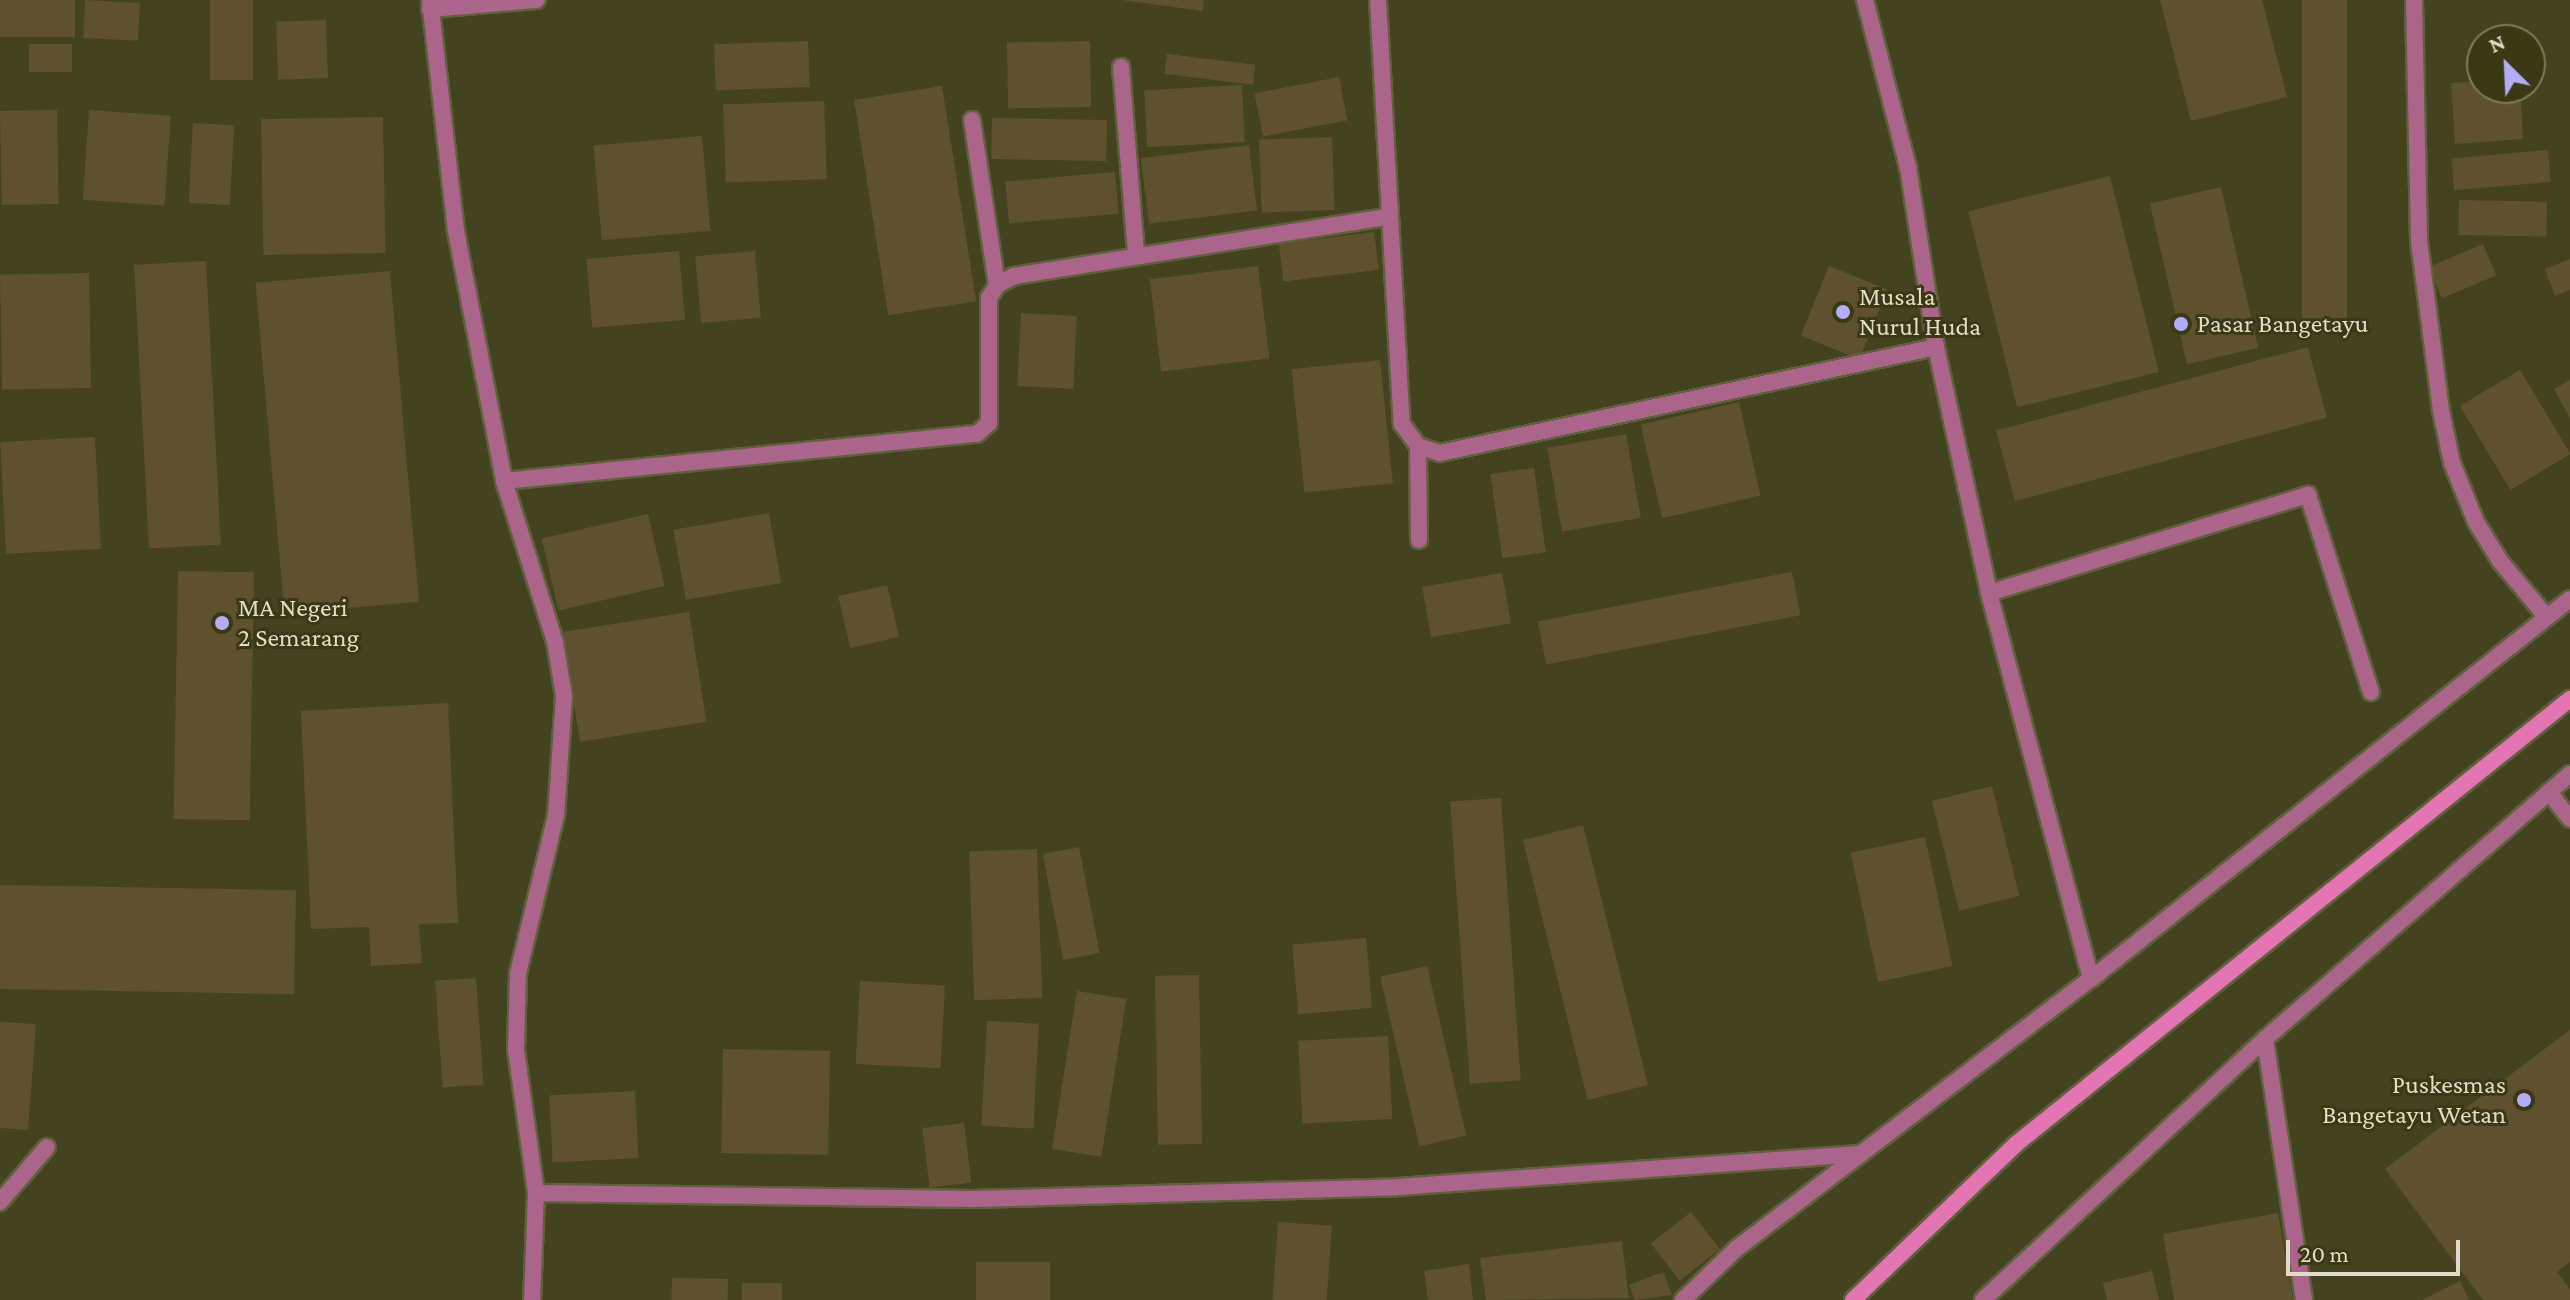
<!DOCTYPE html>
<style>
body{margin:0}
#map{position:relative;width:2570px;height:1300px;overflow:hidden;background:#44431f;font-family:"Crimson Pro",serif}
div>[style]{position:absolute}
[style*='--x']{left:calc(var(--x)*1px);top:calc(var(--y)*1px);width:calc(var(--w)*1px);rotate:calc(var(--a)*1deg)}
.building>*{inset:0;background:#5f512e;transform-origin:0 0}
.roads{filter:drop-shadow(2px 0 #605f3e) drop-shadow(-2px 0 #605f3e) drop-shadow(0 2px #605f3e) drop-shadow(0 -2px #605f3e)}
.service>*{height:16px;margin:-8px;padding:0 8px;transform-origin:8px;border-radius:8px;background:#ab648a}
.minor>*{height:16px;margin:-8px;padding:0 8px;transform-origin:8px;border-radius:8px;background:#ab648a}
.tertiary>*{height:16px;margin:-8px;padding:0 8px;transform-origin:8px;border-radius:8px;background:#ab648a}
.secondary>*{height:16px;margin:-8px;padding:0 8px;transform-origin:8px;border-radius:8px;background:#e475b3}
.dots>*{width:22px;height:22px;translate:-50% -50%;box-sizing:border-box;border:4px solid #3a3914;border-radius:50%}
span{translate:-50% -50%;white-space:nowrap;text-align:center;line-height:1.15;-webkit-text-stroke:6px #3a3914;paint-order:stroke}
.poi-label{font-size:26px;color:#ddddc9}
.left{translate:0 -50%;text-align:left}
.right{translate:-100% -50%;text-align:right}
.north{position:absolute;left:2466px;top:24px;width:80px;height:80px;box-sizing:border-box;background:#3a3914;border:2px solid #7b7b5c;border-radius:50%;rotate:336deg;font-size:22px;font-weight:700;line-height:32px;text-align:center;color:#ddddc9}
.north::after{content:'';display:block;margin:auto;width:28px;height:36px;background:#b3adf9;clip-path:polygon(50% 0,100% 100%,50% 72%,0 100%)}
.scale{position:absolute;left:2286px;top:1240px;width:174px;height:36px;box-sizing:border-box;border:4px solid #ddddc9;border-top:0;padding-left:10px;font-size:24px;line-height:28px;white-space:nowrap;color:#ddddc9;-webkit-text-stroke:6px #3a3914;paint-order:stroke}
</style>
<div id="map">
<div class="building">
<div style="left:0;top:0;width:75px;height:37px"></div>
<div style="left:85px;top:0;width:55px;height:38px;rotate:3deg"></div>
<div style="left:210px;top:0;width:43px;height:80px"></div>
<div style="clip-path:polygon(1122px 0,1204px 0,1203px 11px)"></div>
<div style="clip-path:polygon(2160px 0,2262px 0,2287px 97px,2191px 121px)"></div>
<div style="left:2302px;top:0;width:45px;height:334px"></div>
<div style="left:326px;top:20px;width:58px;height:50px;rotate:88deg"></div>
<div style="left:808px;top:41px;width:46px;height:94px;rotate:88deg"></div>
<div style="left:1090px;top:41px;width:66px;height:83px;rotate:89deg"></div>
<div style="left:29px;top:44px;width:43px;height:28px"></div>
<div style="left:1167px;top:54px;width:89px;height:20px;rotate:7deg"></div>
<div style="left:1339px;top:77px;width:44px;height:86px;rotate:79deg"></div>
<div style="clip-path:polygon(2482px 81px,2482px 88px,2520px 88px,2523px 139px,2455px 144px,2451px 83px)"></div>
<div style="left:1242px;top:85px;width:57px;height:98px;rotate:87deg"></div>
<div style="left:942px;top:86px;width:218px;height:89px;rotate:81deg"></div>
<div style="left:824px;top:101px;width:78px;height:101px;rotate:88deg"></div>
<div style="left:57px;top:110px;width:94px;height:57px;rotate:89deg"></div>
<div style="left:89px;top:110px;width:82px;height:90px;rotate:4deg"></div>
<div style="left:383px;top:117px;width:136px;height:122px;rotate:89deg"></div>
<div style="left:992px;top:118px;width:115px;height:41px;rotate:1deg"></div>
<div style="left:193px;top:123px;width:41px;height:80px;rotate:3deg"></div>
<div style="left:702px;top:136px;width:95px;height:109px;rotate:85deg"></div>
<div style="left:1332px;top:137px;width:73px;height:73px;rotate:88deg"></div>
<div style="left:1249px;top:145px;width:66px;height:109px;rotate:83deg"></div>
<div style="left:2548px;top:150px;width:32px;height:97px;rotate:85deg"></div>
<div style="left:1115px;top:172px;width:42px;height:110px;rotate:85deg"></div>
<div style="left:2110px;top:176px;width:202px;height:146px;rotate:76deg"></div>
<div style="left:2221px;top:187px;width:165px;height:73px;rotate:77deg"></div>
<div style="left:2459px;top:200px;width:88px;height:35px;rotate:1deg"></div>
<div style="left:1374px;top:232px;width:38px;height:96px;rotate:83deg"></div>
<div style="left:2483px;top:244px;width:34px;height:59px;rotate:67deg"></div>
<div style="left:679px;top:251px;width:69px;height:93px;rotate:85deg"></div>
<div style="left:755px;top:251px;width:67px;height:60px;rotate:85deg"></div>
<div style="clip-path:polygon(2570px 259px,2570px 290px,2555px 296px,2545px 269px)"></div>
<div style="left:206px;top:261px;width:284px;height:72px;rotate:87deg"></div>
<div style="left:1258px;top:266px;width:93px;height:109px;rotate:83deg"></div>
<div style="left:1829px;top:266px;width:63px;height:75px;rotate:22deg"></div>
<div style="left:390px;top:271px;width:332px;height:135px;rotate:85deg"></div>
<div style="left:89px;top:273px;width:115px;height:89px;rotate:89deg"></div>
<div style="left:1021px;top:313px;width:56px;height:73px;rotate:3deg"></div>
<div style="left:2308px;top:347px;width:73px;height:323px;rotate:75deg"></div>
<div style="left:1380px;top:360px;width:124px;height:89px;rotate:84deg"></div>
<div style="left:2520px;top:370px;width:98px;height:70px;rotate:59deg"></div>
<div style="clip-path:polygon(2570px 380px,2570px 418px,2554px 389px)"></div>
<div style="left:1739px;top:402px;width:96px;height:101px;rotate:77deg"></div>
<div style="left:1626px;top:434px;width:85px;height:80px;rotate:80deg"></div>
<div style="left:95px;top:437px;width:112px;height:95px;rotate:87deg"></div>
<div style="left:1534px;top:468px;width:85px;height:44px;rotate:82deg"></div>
<div style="left:769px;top:513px;width:71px;height:97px;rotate:80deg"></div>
<div style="left:648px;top:514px;width:74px;height:109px;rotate:77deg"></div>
<div style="left:178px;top:571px;width:76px;height:248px;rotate:1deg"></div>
<div style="left:1792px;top:572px;width:44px;height:259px;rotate:79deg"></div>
<div style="left:1502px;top:573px;width:51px;height:81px;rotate:80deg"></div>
<div style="left:887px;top:585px;width:53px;height:50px;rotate:77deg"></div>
<div style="left:689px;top:612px;width:111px;height:128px;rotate:81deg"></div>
<div style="clip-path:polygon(448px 703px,458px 923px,419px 924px,422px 963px,371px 966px,369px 927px,311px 929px,301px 711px)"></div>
<div style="left:1992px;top:786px;width:113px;height:62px;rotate:76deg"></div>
<div style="left:1501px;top:798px;width:283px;height:51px;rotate:86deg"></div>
<div style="left:1583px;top:825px;width:268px;height:62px;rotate:76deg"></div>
<div style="left:1925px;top:837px;width:132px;height:76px;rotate:78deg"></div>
<div style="left:1079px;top:847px;width:108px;height:37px;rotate:79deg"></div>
<div style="left:1037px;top:849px;width:149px;height:68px;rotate:88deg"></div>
<div style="left:0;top:885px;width:296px;height:104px;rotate:1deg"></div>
<div style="left:1366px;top:938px;width:70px;height:74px;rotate:85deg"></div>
<div style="left:1427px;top:966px;width:174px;height:48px;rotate:77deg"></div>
<div style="left:1199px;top:975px;width:169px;height:44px;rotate:89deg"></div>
<div style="left:476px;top:978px;width:107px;height:41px;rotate:86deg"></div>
<div style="left:860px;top:981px;width:85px;height:83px;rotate:3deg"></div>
<div style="left:1077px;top:991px;width:50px;height:160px;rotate:9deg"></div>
<div style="left:987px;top:1021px;width:52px;height:105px;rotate:3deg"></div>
<div style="clip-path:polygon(0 1022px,36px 1024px,28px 1130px,0 1128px)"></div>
<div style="clip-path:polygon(2570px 1030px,2570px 1262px,2557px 1272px,2570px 1289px,2570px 1300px,2483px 1300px,2385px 1169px)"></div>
<div style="left:1388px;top:1036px;width:83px;height:90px;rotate:87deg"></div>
<div style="left:723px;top:1049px;width:107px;height:104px;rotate:1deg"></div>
<div style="left:635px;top:1091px;width:67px;height:86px;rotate:87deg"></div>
<div style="left:964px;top:1123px;width:60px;height:42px;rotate:83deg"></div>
<div style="left:1691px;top:1212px;width:47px;height:51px;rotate:52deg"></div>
<div style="clip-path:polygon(2278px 1213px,2293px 1300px,2174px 1300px,2163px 1234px)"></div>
<div style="left:1278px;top:1222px;width:54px;height:78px;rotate:4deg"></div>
<div style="clip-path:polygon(1622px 1241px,1629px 1298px,1486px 1300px,1480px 1258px)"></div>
<div style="left:976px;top:1262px;width:74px;height:38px"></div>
<div style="clip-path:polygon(1469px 1264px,1473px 1300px,1428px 1300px,1424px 1271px)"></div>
<div style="clip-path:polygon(2152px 1271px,2159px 1300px,2107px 1300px,2103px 1283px)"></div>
<div style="clip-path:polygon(1663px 1272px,1672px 1295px,1635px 1300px,1629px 1285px)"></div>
<div style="left:672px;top:1278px;width:56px;height:22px;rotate:1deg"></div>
<div style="clip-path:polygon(2460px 1281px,2469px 1300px,2422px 1300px)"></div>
<div style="left:742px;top:1283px;width:40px;height:17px"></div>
</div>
<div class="roads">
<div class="service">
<div style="--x:1865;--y:0;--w:172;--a:75.6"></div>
<div style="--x:1908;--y:167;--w:182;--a:81.2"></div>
<div style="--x:1936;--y:347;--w:252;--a:77.8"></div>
<div style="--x:1989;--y:593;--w:399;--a:75.2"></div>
<div style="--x:1989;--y:593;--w:334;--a:-17.1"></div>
<div style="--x:2308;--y:495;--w:207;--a:72.3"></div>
</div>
<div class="minor">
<div style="--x:430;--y:0;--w:232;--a:83.6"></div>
<div style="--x:456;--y:231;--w:255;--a:79.1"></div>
<div style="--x:504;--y:481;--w:169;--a:72.4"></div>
<div style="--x:555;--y:642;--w:55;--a:80.5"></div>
<div style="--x:564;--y:696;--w:119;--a:93.8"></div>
<div style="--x:556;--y:815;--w:163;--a:103.5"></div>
<div style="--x:518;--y:973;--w:77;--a:91.5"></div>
<div style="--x:516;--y:1050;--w:144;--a:82"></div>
<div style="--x:536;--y:1193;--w:107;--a:92.1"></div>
<div style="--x:1378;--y:0;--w:425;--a:86.8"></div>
<div style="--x:1402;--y:424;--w:27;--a:54"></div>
<div style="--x:1418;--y:446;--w:23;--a:18"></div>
<div style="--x:1440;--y:453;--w:507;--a:-12.06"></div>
<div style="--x:2414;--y:0;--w:241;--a:88.8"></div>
<div style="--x:2419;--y:241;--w:171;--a:82.6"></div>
<div style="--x:2441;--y:411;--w:53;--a:78.1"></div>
<div style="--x:2452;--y:463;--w:64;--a:67.9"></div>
<div style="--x:2476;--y:522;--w:46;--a:58.4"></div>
<div style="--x:2500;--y:561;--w:70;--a:50.2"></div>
<div style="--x:430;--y:9;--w:107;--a:-4.8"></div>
<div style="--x:1121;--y:67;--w:189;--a:85.4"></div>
<div style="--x:972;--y:120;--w:167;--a:81.4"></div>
<div style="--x:1418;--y:446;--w:94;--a:89.4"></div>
<div style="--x:504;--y:481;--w:475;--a:-5.7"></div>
<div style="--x:977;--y:434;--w:16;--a:-43"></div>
<div style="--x:989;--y:423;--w:125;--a:-90"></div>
<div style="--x:989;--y:298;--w:15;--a:-58"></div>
<div style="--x:997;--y:285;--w:19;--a:-28"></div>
<div style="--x:1014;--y:276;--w:379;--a:-9"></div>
<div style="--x:2549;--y:792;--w:34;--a:52"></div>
<div style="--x:2265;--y:1039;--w:264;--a:81.5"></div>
<div style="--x:536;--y:1193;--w:438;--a:0.8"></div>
<div style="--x:974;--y:1199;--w:424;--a:-1.6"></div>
<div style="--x:1398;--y:1187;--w:461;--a:-4.1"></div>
<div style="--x:0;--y:1202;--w:72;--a:-49.5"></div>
</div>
<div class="tertiary">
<div style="--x:1683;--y:1300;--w:74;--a:-43.9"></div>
<div style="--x:1736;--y:1249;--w:446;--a:-37.3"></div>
<div style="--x:2091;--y:979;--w:611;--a:-38.43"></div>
<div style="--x:1983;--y:1300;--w:384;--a:-42.8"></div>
<div style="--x:2265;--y:1039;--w:404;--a:-41"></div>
</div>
<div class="secondary">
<div style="--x:1853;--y:1300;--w:226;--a:-43.7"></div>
<div style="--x:2016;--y:1144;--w:711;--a:-38.77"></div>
</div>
</div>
<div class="dots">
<div style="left:1843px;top:312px;background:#b3adf9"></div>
<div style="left:2181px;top:324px;background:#b3adf9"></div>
<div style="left:222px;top:623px;background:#b3adf9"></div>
<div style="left:2524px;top:1100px;background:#b3adf9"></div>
</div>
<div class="poi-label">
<span class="left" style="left:1859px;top:312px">Musala<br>Nurul Huda</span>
<span class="left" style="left:2197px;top:324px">Pasar Bangetayu</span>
<span class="left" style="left:238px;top:623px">MA Negeri<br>2 Semarang</span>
<span class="right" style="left:2506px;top:1100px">Puskesmas<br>Bangetayu Wetan</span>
</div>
<div class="north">N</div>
<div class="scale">20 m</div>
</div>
